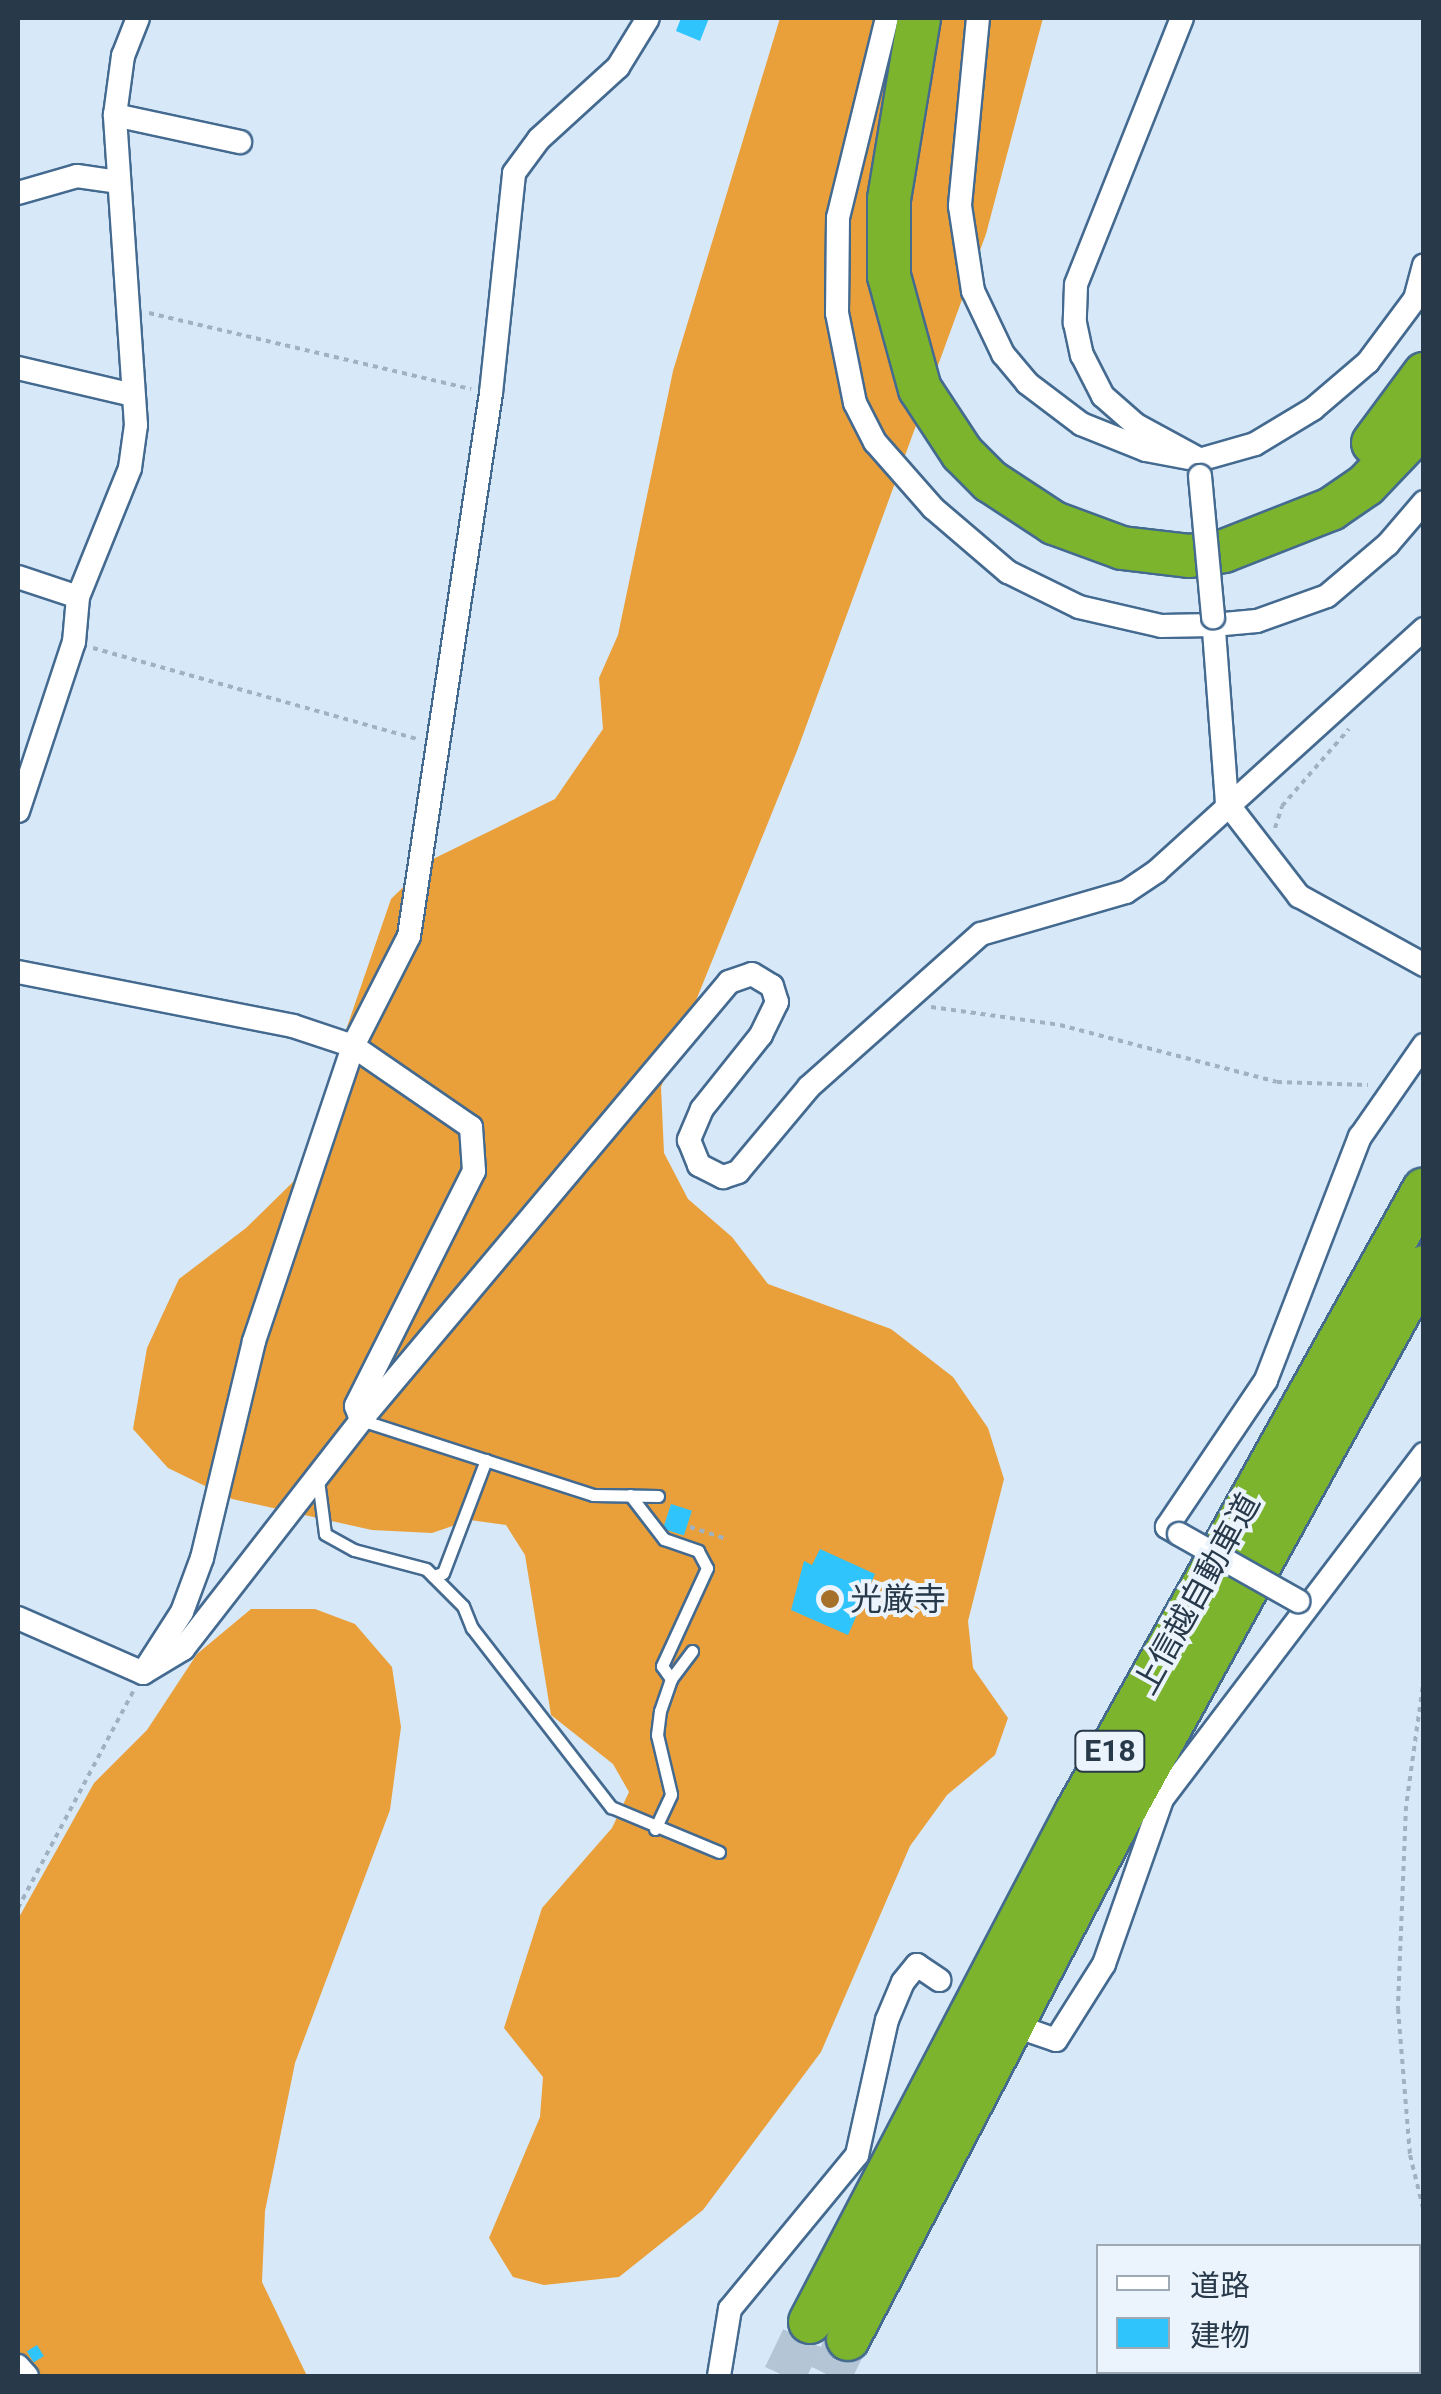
<!DOCTYPE html>
<meta charset="utf-8">
<style>
body{margin:0}
#map{position:relative;width:1441px;height:2394px;overflow:hidden;background:#d7e8f9;font-family:Roboto,"Noto Sans JP",sans-serif}
div>[style]{position:absolute}
[style*='--x']{left:calc(var(--x)*1px);top:calc(var(--y)*1px);width:calc(var(--w)*1px);rotate:calc(var(--a)*1deg)}
.forest>*{inset:0;background:#e99f3a}
.building>*{inset:0;background:#30c4fd;transform-origin:0 0}
.highway-tunnel>*{height:42px;margin-top:-21px;transform-origin:0;background:repeating-linear-gradient(90deg,#b4c5d6 0 42px,transparent 0 63px)}
.path>*{height:4px;margin-top:-2px;transform-origin:0;background:repeating-linear-gradient(90deg,#a0b1c2 0 5px,transparent 0 10px)}
.roads{filter:drop-shadow(2px 0 #446a90) drop-shadow(-2px 0 #446a90) drop-shadow(0 2px #446a90) drop-shadow(0 -2px #446a90)}
.lane>*{height:11px;margin:-5.5px;padding:0 5.5px;transform-origin:5.5px;border-radius:5.5px;background:#fff}
.street>*{height:22px;margin:-11px;padding:0 11px;transform-origin:11px;border-radius:11px;background:#fff}
.highway>*{height:42px;margin:-21px;padding:0 21px;transform-origin:21px;border-radius:21px;background:#7cb42d}
.bridges{filter:drop-shadow(2px 0 #446a90) drop-shadow(-2px 0 #446a90) drop-shadow(0 2px #446a90) drop-shadow(0 -2px #446a90)}
.street-bridge>*{height:22px;margin:-11px;padding:0 11px;transform-origin:11px;border-radius:11px;background:#fff}
.dots>*{width:28px;height:28px;translate:-50% -50%;box-sizing:border-box;border:5px solid #ebf4fd;border-radius:50%}
span{translate:-50% -50%;white-space:nowrap;text-align:center;line-height:1.15;-webkit-text-stroke:8px #ebf4fd;paint-order:stroke}
.shield-label span{padding:2px 8px;background:#ebf4fd;border:2px solid;border-radius:8px;-webkit-text-stroke-width:0}
.shield-label{font-size:30px;color:#28394a;font-weight:700}
.street-label{font-size:32px;color:#28394a}
.poi-label{font-size:32px;color:#28394a}
.left{translate:0 -50%;text-align:left}
.frame{position:absolute;inset:0;border:20px solid #28394a;pointer-events:none}
.legend{position:absolute;left:1096px;top:2244px;width:325px;height:130px;box-sizing:border-box;background:#ebf4fd;border:2px solid #9da9b5;margin:0;padding:12px 18px;list-style:none;font-size:30px;color:#28394a}
.legend li{display:flex;align-items:center;gap:20px;height:50px}
.legend b{width:50px;border:2px solid #9da9b5}
</style>
<div id="map">
<div class="forest">
<div style="clip-path:polygon(780px 18px,1043px 18px,986px 234px,797px 751px,661px 1087px,664px 1153px,688px 1199px,732px 1237px,768px 1284px,891px 1329px,953px 1377px,988px 1428px,1004px 1479px,968px 1621px,973px 1668px,1008px 1718px,995px 1755px,947px 1795px,910px 1846px,821px 2052px,703px 2210px,619px 2277px,544px 2285px,513px 2277px,489px 2238px,540px 2117px,543px 2077px,504px 2028px,542px 1908px,612px 1828px,629px 1792px,613px 1764px,551px 1715px,525px 1555px,506px 1525px,470px 1520px,432px 1533px,372px 1530px,232px 1499px,168px 1468px,133px 1429px,147px 1348px,179px 1279px,246px 1228px,294px 1181px,391px 899px,431px 860px,555px 799px,603px 729px,599px 678px,618px 635px,673px 371px)"></div>
<div style="clip-path:polygon(251px 1609px,315px 1609px,355px 1624px,392px 1667px,401px 1727px,390px 1810px,295px 2063px,265px 2211px,262px 2282px,307px 2376px,18px 2376px,18px 1919px,94px 1783px,147px 1730px,197px 1654px)"></div>
</div>
<div class="building">
<div style="clip-path:polygon(681px 18px,709px 18px,700px 41px,676px 31px)"></div>
<div style="left:671px;top:1504px;width:22px;height:26px;rotate:18deg"></div>
<div style="clip-path:polygon(820px 1549px,875px 1574px,848px 1635px,791px 1610px,804px 1561px,812px 1565px)"></div>
<div style="left:37px;top:2345px;width:13px;height:12px;rotate:58deg"></div>
</div>
<div class="highway-tunnel">
<div style="--x:784;--y:2376;--w:60;--a:-64.3"></div>
<div style="--x:830;--y:2376;--w:41;--a:-64.1"></div>
</div>
<div class="path">
<div style="--x:149;--y:313;--w:331;--a:13.3"></div>
<div style="--x:93;--y:648;--w:336;--a:15.7"></div>
<div style="--x:1275;--y:828;--w:23;--a:-72"></div>
<div style="--x:1282;--y:806;--w:102;--a:-49"></div>
<div style="--x:931;--y:1007;--w:130;--a:7.9"></div>
<div style="--x:1060;--y:1025;--w:224;--a:14.7"></div>
<div style="--x:1277;--y:1082;--w:91;--a:1.9"></div>
<div style="--x:690;--y:1527;--w:39;--a:18"></div>
<div style="--x:1424;--y:1677;--w:130;--a:97.9"></div>
<div style="--x:1406;--y:1806;--w:203;--a:92.3"></div>
<div style="--x:1398;--y:2009;--w:146;--a:85.3"></div>
<div style="--x:1410;--y:2155;--w:59;--a:76.2"></div>
<div style="--x:18;--y:1908;--w:247;--a:-62"></div>
<div style="--x:1418;--y:2308;--w:10;--a:-53"></div>
<div style="--x:1307;--y:2376;--w:9;--a:-27"></div>
<div style="--x:1384;--y:2376;--w:4;--a:-63"></div>
</div>
<div class="roads">
<div class="lane">
<div style="--x:361;--y:1420;--w:244;--a:17.9"></div>
<div style="--x:593;--y:1495;--w:65;--a:0.9"></div>
<div style="--x:318;--y:1480;--w:54;--a:82.6"></div>
<div style="--x:325;--y:1534;--w:33;--a:29"></div>
<div style="--x:354;--y:1550;--w:74;--a:14.8"></div>
<div style="--x:426;--y:1569;--w:52;--a:45"></div>
<div style="--x:463;--y:1606;--w:24;--a:68"></div>
<div style="--x:472;--y:1628;--w:227;--a:52.2"></div>
<div style="--x:611;--y:1807;--w:117;--a:22.6"></div>
<div style="--x:630;--y:1495;--w:56;--a:52.3"></div>
<div style="--x:664;--y:1539;--w:36;--a:19"></div>
<div style="--x:698;--y:1551;--w:19;--a:62"></div>
<div style="--x:707;--y:1568;--w:108;--a:114.7"></div>
<div style="--x:662;--y:1666;--w:16;--a:55"></div>
<div style="--x:433;--y:1576;--w:10;--a:-17"></div>
<div style="--x:443;--y:1573;--w:121;--a:-69.2"></div>
<div style="--x:655;--y:1829;--w:38;--a:-65"></div>
<div style="--x:671;--y:1794;--w:61;--a:-103.3"></div>
<div style="--x:657;--y:1735;--w:24;--a:-83"></div>
<div style="--x:660;--y:1711;--w:34;--a:-71"></div>
<div style="--x:671;--y:1679;--w:35;--a:-53"></div>
</div>
<div class="street">
<div style="--x:887;--y:18;--w:206;--a:103.8"></div>
<div style="--x:838;--y:218;--w:95;--a:90.6"></div>
<div style="--x:837;--y:313;--w:92;--a:78.7"></div>
<div style="--x:855;--y:403;--w:44;--a:62.9"></div>
<div style="--x:875;--y:442;--w:88;--a:48.7"></div>
<div style="--x:933;--y:508;--w:99;--a:40.5"></div>
<div style="--x:1008;--y:572;--w:79;--a:26.2"></div>
<div style="--x:1079;--y:607;--w:84;--a:13"></div>
<div style="--x:1161;--y:626;--w:52;--a:-1.1"></div>
<div style="--x:1213;--y:625;--w:44;--a:-5.2"></div>
<div style="--x:1257;--y:621;--w:74;--a:-19.7"></div>
<div style="--x:1327;--y:596;--w:80;--a:-40.4"></div>
<div style="--x:1388;--y:544;--w:55;--a:-49.4"></div>
<div style="--x:978;--y:18;--w:189;--a:95.5"></div>
<div style="--x:960;--y:206;--w:86;--a:81.3"></div>
<div style="--x:973;--y:291;--w:70;--a:64.5"></div>
<div style="--x:1003;--y:354;--w:38;--a:50"></div>
<div style="--x:1027;--y:383;--w:68;--a:37.2"></div>
<div style="--x:1081;--y:424;--w:70;--a:21.8"></div>
<div style="--x:1146;--y:450;--w:54;--a:10.7"></div>
<div style="--x:1199;--y:460;--w:58;--a:-15.9"></div>
<div style="--x:1255;--y:444;--w:68;--a:-31.1"></div>
<div style="--x:1313;--y:409;--w:72;--a:-40.5"></div>
<div style="--x:1368;--y:362;--w:79;--a:-53.3"></div>
<div style="--x:1415;--y:299;--w:35;--a:-75"></div>
<div style="--x:1182;--y:18;--w:287;--a:111.7"></div>
<div style="--x:1076;--y:285;--w:38;--a:92"></div>
<div style="--x:1075;--y:323;--w:33;--a:78"></div>
<div style="--x:1082;--y:355;--w:46;--a:62.9"></div>
<div style="--x:1103;--y:396;--w:44;--a:41.3"></div>
<div style="--x:1136;--y:425;--w:69;--a:28.4"></div>
<div style="--x:115;--y:115;--w:128;--a:12.2"></div>
<div style="--x:18;--y:193;--w:61;--a:-16.1"></div>
<div style="--x:77;--y:176;--w:41;--a:8.3"></div>
<div style="--x:18;--y:368;--w:118;--a:13.2"></div>
<div style="--x:18;--y:577;--w:63;--a:18.4"></div>
<div style="--x:1213;--y:617;--w:187;--a:85.7"></div>
<div style="--x:1227;--y:803;--w:118;--a:52.3"></div>
<div style="--x:1299;--y:896;--w:143;--a:28.9"></div>
<div style="--x:18;--y:811;--w:178;--a:-71.7"></div>
<div style="--x:74;--y:642;--w:45;--a:-84.9"></div>
<div style="--x:78;--y:597;--w:139;--a:-68"></div>
<div style="--x:130;--y:468;--w:43;--a:-82.1"></div>
<div style="--x:136;--y:425;--w:311;--a:-93.9"></div>
<div style="--x:115;--y:115;--w:60;--a:-82.3"></div>
<div style="--x:123;--y:56;--w:41;--a:-68.5"></div>
<div style="--x:18;--y:972;--w:280;--a:11.1"></div>
<div style="--x:293;--y:1026;--w:63;--a:18.4"></div>
<div style="--x:353;--y:1046;--w:143;--a:34.5"></div>
<div style="--x:471;--y:1127;--w:44;--a:86.1"></div>
<div style="--x:474;--y:1171;--w:263;--a:116.7"></div>
<div style="--x:356;--y:1406;--w:15;--a:70"></div>
<div style="--x:1179;--y:1534;--w:14;--a:-150"></div>
<div style="--x:1167;--y:1527;--w:177;--a:-56"></div>
<div style="--x:1266;--y:1380;--w:261;--a:-68.9"></div>
<div style="--x:1360;--y:1137;--w:112;--a:-55.2"></div>
<div style="--x:18;--y:1618;--w:137;--a:23.7"></div>
<div style="--x:148;--y:1665;--w:63;--a:-57.3"></div>
<div style="--x:182;--y:1612;--w:58;--a:-69.7"></div>
<div style="--x:202;--y:1558;--w:223;--a:-76.5"></div>
<div style="--x:254;--y:1341;--w:311;--a:-71.4"></div>
<div style="--x:353;--y:1046;--w:123;--a:-63"></div>
<div style="--x:409;--y:936;--w:549;--a:-81.41"></div>
<div style="--x:491;--y:393;--w:221;--a:-84"></div>
<div style="--x:514;--y:173;--w:42;--a:-53.7"></div>
<div style="--x:539;--y:139;--w:107;--a:-42.3"></div>
<div style="--x:618;--y:67;--w:57;--a:-58.5"></div>
<div style="--x:143;--y:1673;--w:47;--a:-31"></div>
<div style="--x:183;--y:1649;--w:290;--a:-52.1"></div>
<div style="--x:361;--y:1420;--w:572;--a:-49.96"></div>
<div style="--x:729;--y:982;--w:24;--a:-19"></div>
<div style="--x:752;--y:974;--w:23;--a:31"></div>
<div style="--x:772;--y:986;--w:17;--a:73"></div>
<div style="--x:777;--y:1002;--w:37;--a:116"></div>
<div style="--x:761;--y:1035;--w:95;--a:128.6"></div>
<div style="--x:702;--y:1109;--w:34;--a:113"></div>
<div style="--x:689;--y:1140;--w:27;--a:68"></div>
<div style="--x:699;--y:1165;--w:27;--a:27"></div>
<div style="--x:723;--y:1177;--w:16;--a:-18"></div>
<div style="--x:738;--y:1172;--w:111;--a:-50.1"></div>
<div style="--x:809;--y:1087;--w:230;--a:-41.7"></div>
<div style="--x:981;--y:934;--w:151;--a:-16.2"></div>
<div style="--x:1126;--y:892;--w:37;--a:-34"></div>
<div style="--x:1157;--y:871;--w:360;--a:-42.2"></div>
<div style="--x:1033;--y:2032;--w:24;--a:19"></div>
<div style="--x:1056;--y:2040;--w:90;--a:-57.7"></div>
<div style="--x:1104;--y:1964;--w:175;--a:-70.6"></div>
<div style="--x:1162;--y:1799;--w:433;--a:-52.8"></div>
<div style="--x:18;--y:2366;--w:13;--a:48"></div>
<div style="--x:719;--y:2376;--w:68;--a:-80.7"></div>
<div style="--x:730;--y:2309;--w:200;--a:-50.5"></div>
<div style="--x:857;--y:2155;--w:138;--a:-77.5"></div>
<div style="--x:887;--y:2020;--w:41;--a:-67.2"></div>
<div style="--x:903;--y:1982;--w:22;--a:-51"></div>
<div style="--x:917;--y:1965;--w:27;--a:34"></div>
</div>
<div class="highway">
<div style="--x:919;--y:18;--w:183;--a:99.4"></div>
<div style="--x:889;--y:199;--w:77;--a:90"></div>
<div style="--x:889;--y:276;--w:117;--a:74.7"></div>
<div style="--x:920;--y:389;--w:77;--a:56.7"></div>
<div style="--x:962;--y:453;--w:40;--a:45"></div>
<div style="--x:990;--y:481;--w:77;--a:33.3"></div>
<div style="--x:1054;--y:523;--w:72;--a:20.2"></div>
<div style="--x:1122;--y:548;--w:67;--a:6.8"></div>
<div style="--x:1189;--y:556;--w:35;--a:-8"></div>
<div style="--x:1224;--y:551;--w:115;--a:-21.4"></div>
<div style="--x:1331;--y:509;--w:42;--a:-34.4"></div>
<div style="--x:1366;--y:485;--w:84;--a:-46.4"></div>
<div style="--x:1373;--y:443;--w:86;--a:-53.5"></div>
<div style="--x:810;--y:2322;--w:574;--a:-62.41"></div>
<div style="--x:1076;--y:1813;--w:714;--a:-60.85"></div>
<div style="--x:848;--y:2339;--w:581;--a:-62.42"></div>
<div style="--x:1117;--y:1824;--w:636;--a:-61.14"></div>
</div>
</div>
<div class="bridges">
<div class="street-bridge">
<div style="--x:1200;--y:476;--w:142;--a:84.7"></div>
<div style="--x:1179;--y:1534;--w:137;--a:29.4"></div>
</div>
</div>
<div class="dots">
<div style="left:830px;top:1599px;background:#a5702a"></div>
</div>
<div class="shield-label">
<span style="left:1110px;top:1751px">E18</span>
</div>
<div class="street-label">
<span style="left:1197px;top:1594px;rotate:-61deg">上信越自動車道</span>
</div>
<div class="poi-label">
<span class="left" style="left:850px;top:1599px">光厳寺</span>
</div>
<div class="frame"></div>
<ul class="legend">
<li><b style="height:12px;background:#fff"></b>道路</li>
<li><b style="height:28px;background:#30c4fd"></b>建物</li>
</ul>
</div>
